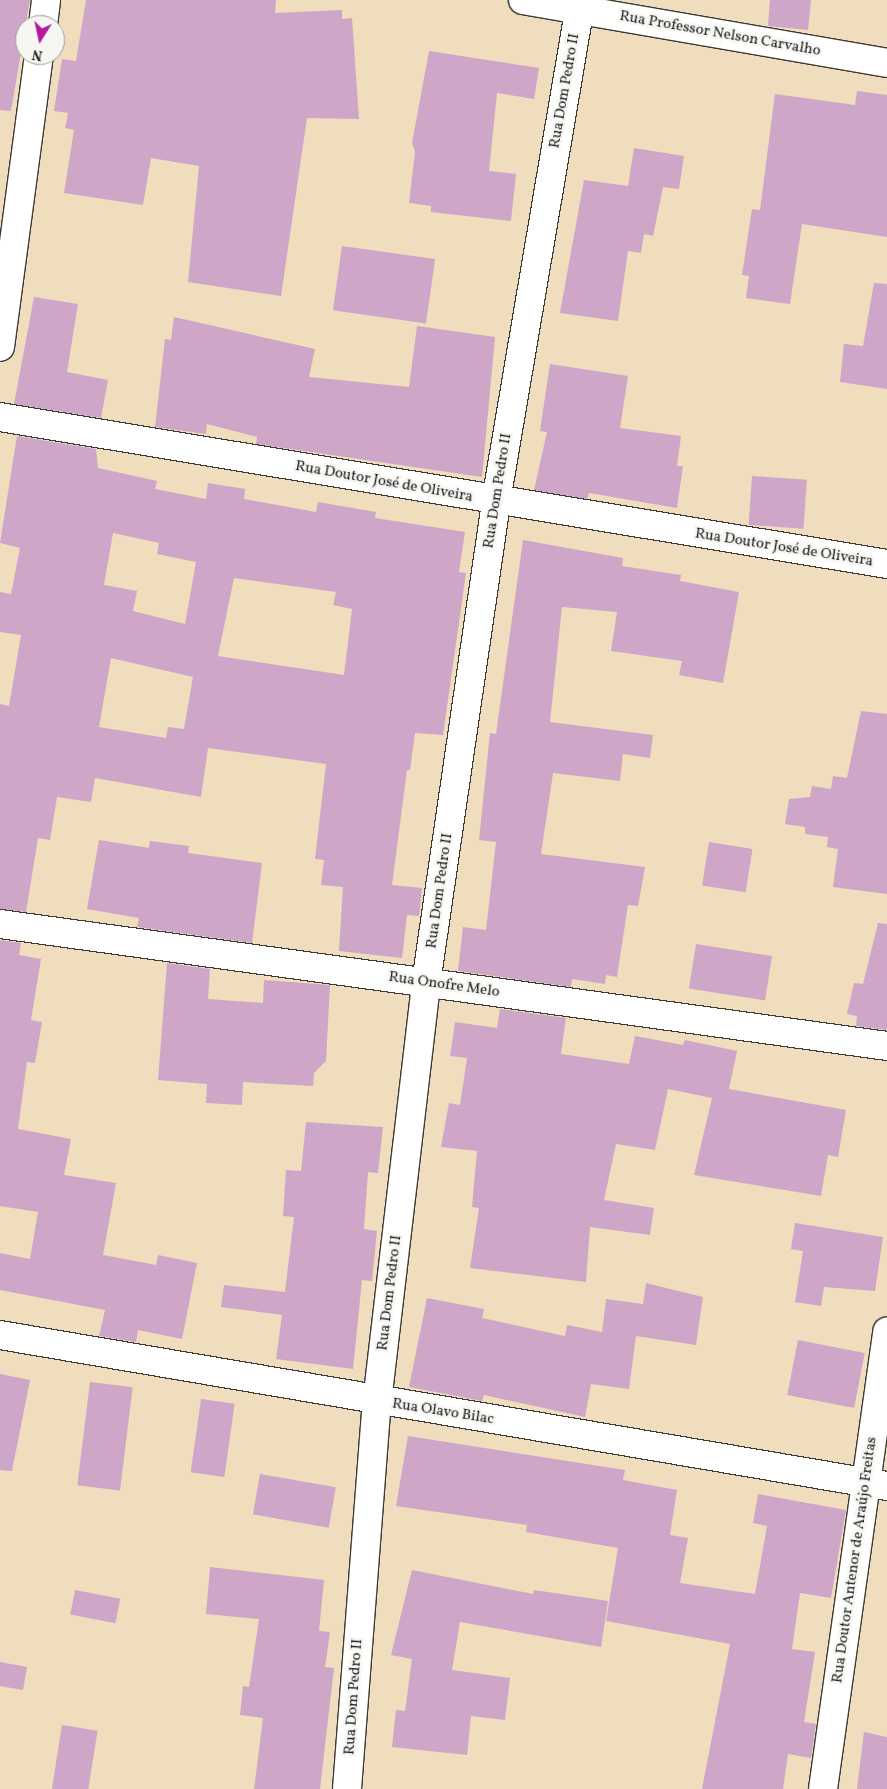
<!DOCTYPE html>
<meta charset="utf-8">
<style>
body{margin:0}
#map{position:relative;width:887px;height:1789px;overflow:hidden;background:#efddbd;font-family:Vollkorn,serif}
div>[style]{position:absolute}
[style*='--x']{left:calc(var(--x)*1px);top:calc(var(--y)*1px);width:calc(var(--w)*1px);rotate:calc(var(--a)*1deg)}
.building>*{inset:0;background:#cea6c7;transform-origin:0 0}
.roads{filter:drop-shadow(1px 0 #3c3934) drop-shadow(-1px 0 #3c3934) drop-shadow(0 1px #3c3934) drop-shadow(0 -1px #3c3934)}
.street>*{height:28px;margin:-14px;padding:0 14px;transform-origin:14px;border-radius:14px;background:#fff}
span{translate:-50% -50%;white-space:nowrap;text-align:center;line-height:1.15;-webkit-text-stroke:5px #f6f6f2;paint-order:stroke}
.street-label{font-size:15px;color:#1c1c1c}
.north{position:absolute;left:15px;top:15px;width:50px;height:50px;box-sizing:border-box;background:#f6f6f2;border:1px solid #9f9f9c;border-radius:50%;rotate:190deg;font-size:14px;font-weight:700;line-height:20px;text-align:center;color:#1c1c1c}
.north::after{content:'';display:block;margin:auto;width:18px;height:22px;background:#b5179e;clip-path:polygon(50% 0,100% 100%,50% 72%,0 100%)}
</style>
<div id="map">
<div class="building">
<div style="clip-path:polygon(0 0,30px 0,11px 111px,0 110px)"></div>
<div style="clip-path:polygon(86px 0,276px 0,275px 13px,342px 10px,342px 19px,352px 18px,359px 119px,307px 118px,281px 296px,188px 282px,199px 166px,151px 158px,143px 205px,64px 193px,74px 130px,65px 128px,68px 113px,54px 111px,62px 59px,76px 61px)"></div>
<div style="clip-path:polygon(770px 0,811px 0,808px 30px,768px 26px)"></div>
<div style="clip-path:polygon(429px 51px,539px 68px,534px 99px,497px 93px,489px 171px,516px 174px,511px 221px,431px 212px,431px 206px,409px 203px,415px 152px,412px 143px)"></div>
<div style="clip-path:polygon(857px 91px,887px 95px,887px 237px,802px 224px,790px 304px,746px 298px,749px 276px,742px 275px,752px 209px,760px 210px,775px 94px,855px 105px)"></div>
<div style="clip-path:polygon(634px 148px,684px 156px,679px 189px,663px 187px,653px 236px,644px 234px,641px 253px,628px 251px,618px 321px,560px 313px,584px 180px,628px 186px)"></div>
<div style="left:342px;top:246px;width:94px;height:65px;rotate:8deg"></div>
<div style="clip-path:polygon(874px 283px,887px 284px,887px 389px,840px 382px,844px 344px,863px 346px)"></div>
<div style="clip-path:polygon(34px 297px,78px 304px,67px 372px,108px 380px,101px 418px,14px 404px)"></div>
<div style="clip-path:polygon(174px 317px,315px 349px,309px 377px,409px 387px,417px 326px,495px 337px,482px 477px,256px 444px,257px 437px,207px 424px,206px 434px,155px 427px,165px 339px,171px 340px)"></div>
<div style="clip-path:polygon(550px 364px,628px 376px,620px 428px,681px 436px,677px 466px,683px 466px,677px 508px,589px 493px,587px 499px,534px 490px,547px 432px,540px 431px)"></div>
<div style="clip-path:polygon(evenodd,17px 436px,96px 449px,98px 468px,157px 481px,155px 489px,206px 499px,208px 483px,245px 489px,244px 499px,316px 512px,318px 502px,376px 512px,375px 518px,465px 532px,459px 572px,466px 573px,443px 735px,415px 733px,410px 770px,407px 770px,392px 885px,422px 888px,419px 916px,407px 915px,402px 958px,339px 951px,343px 887px,321px 885px,324px 860px,315px 859px,326px 764px,208px 748px,201px 797px,95px 778px,91px 802px,57px 797px,50px 840px,38px 838px,26px 912px,0 909px,0 704px,9px 706px,21px 635px,0 632px,0 592px,11px 594px,20px 548px,0 543px,17px 436px,113px 533px,159px 543px,157px 554px,196px 562px,185px 624px,133px 611px,137px 591px,104px 585px,113px 533px,17px 436px,234px 578px,336px 592px,333px 605px,352px 609px,344px 675px,218px 656px,234px 578px,17px 436px,111px 658px,193px 677px,184px 729px,168px 727px,166px 738px,99px 727px,111px 658px)"></div>
<div style="left:752px;top:476px;width:55px;height:49px;rotate:4deg"></div>
<div style="clip-path:polygon(523px 540px,623px 558px,622px 566px,681px 575px,680px 581px,739px 592px,723px 683px,679px 675px,682px 661px,611px 651px,617px 612px,562px 607px,550px 722px,653px 735px,650px 758px,623px 754px,620px 781px,553px 773px,541px 854px,645px 867px,638px 906px,628px 905px,617px 977px,606px 975px,605px 984px,572px 979px,571px 987px,458px 971px,463px 927px,486px 930px,496px 842px,479px 840px,490px 733px,496px 734px)"></div>
<div style="clip-path:polygon(861px 711px,887px 714px,887px 894px,833px 887px,838px 849px,827px 847px,828px 837px,805px 834px,805px 827px,785px 824px,789px 799px,810px 797px,812px 786px,831px 789px,833px 776px,847px 778px)"></div>
<div style="clip-path:polygon(99px 840px,149px 848px,150px 841px,189px 846px,188px 853px,262px 863px,252px 943px,137px 927px,139px 918px,87px 909px)"></div>
<div style="left:709px;top:842px;width:44px;height:44px;rotate:9deg"></div>
<div style="clip-path:polygon(878px 923px,887px 924px,887px 1030px,856px 1026px,857px 1016px,847px 1014px,854px 983px,863px 984px)"></div>
<div style="clip-path:polygon(0 940px,21px 943px,19px 955px,41px 959px,31px 1020px,42px 1022px,35px 1063px,27px 1062px,18px 1129px,71px 1139px,64px 1175px,116px 1183px,103px 1255px,156px 1265px,158px 1255px,197px 1263px,182px 1339px,138px 1330px,136px 1342px,99px 1336px,105px 1310px,0 1290px,0 1253px,30px 1259px,38px 1212px,0 1206px)"></div>
<div style="left:696px;top:944px;width:77px;height:45px;rotate:9deg"></div>
<div style="clip-path:polygon(167px 963px,210px 969px,208px 999px,263px 1003px,264px 980px,330px 985px,326px 1061px,314px 1073px,313px 1086px,243px 1082px,242px 1105px,206px 1103px,207px 1084px,158px 1080px)"></div>
<div style="clip-path:polygon(500px 1009px,566px 1018px,561px 1054px,629px 1064px,635px 1036px,683px 1045px,685px 1040px,737px 1051px,729px 1089px,846px 1110px,838px 1157px,828px 1155px,821px 1196px,694px 1175px,712px 1098px,668px 1089px,655px 1150px,616px 1144px,604px 1200px,654px 1208px,650px 1235px,590px 1227px,586px 1282px,470px 1268px,479px 1208px,472px 1207px,477px 1151px,441px 1147px,449px 1103px,460px 1105px,467px 1058px,450px 1056px,455px 1022px,497px 1028px)"></div>
<div style="clip-path:polygon(306px 1122px,383px 1127px,378px 1173px,368px 1172px,364px 1229px,377px 1231px,372px 1281px,362px 1280px,353px 1369px,276px 1359px,282px 1315px,221px 1307px,224px 1285px,285px 1292px,294px 1217px,283px 1216px,286px 1170px,301px 1171px)"></div>
<div style="clip-path:polygon(795px 1223px,883px 1237px,875px 1291px,824px 1287px,821px 1306px,795px 1302px,803px 1251px,791px 1249px)"></div>
<div style="clip-path:polygon(646px 1283px,703px 1297px,696px 1345px,636px 1336px,629px 1389px,591px 1384px,585px 1417px,484px 1395px,482px 1401px,409px 1387px,427px 1298px,484px 1309px,482px 1318px,565px 1336px,567px 1325px,602px 1332px,606px 1299px,643px 1304px)"></div>
<div style="left:798px;top:1340px;width:68px;height:56px;rotate:11deg"></div>
<div style="clip-path:polygon(0 1374px,30px 1380px,12px 1471px,0 1470px)"></div>
<div style="left:90px;top:1382px;width:43px;height:104px;rotate:7deg"></div>
<div style="left:201px;top:1399px;width:34px;height:74px;rotate:8deg"></div>
<div style="clip-path:polygon(408px 1436px,625px 1470px,623px 1480px,677px 1490px,670px 1535px,688px 1538px,680px 1583px,755px 1594px,767px 1526px,753px 1523px,758px 1494px,846px 1510px,831px 1598px,800px 1593px,792px 1649px,815px 1652px,804px 1722px,816px 1724px,811px 1758px,788px 1754px,783px 1789px,702px 1789px,730px 1644px,606px 1621px,618px 1548px,526px 1532px,527px 1525px,396px 1506px)"></div>
<div style="left:260px;top:1474px;width:77px;height:41px;rotate:10deg"></div>
<div style="clip-path:polygon(210px 1567px,324px 1580px,319px 1631px,330px 1632px,325px 1667px,334px 1668px,320px 1789px,254px 1789px,263px 1718px,240px 1715px,243px 1686px,249px 1687px,259px 1619px,206px 1614px)"></div>
<div style="clip-path:polygon(412px 1570px,533px 1594px,534px 1590px,608px 1601px,601px 1647px,460px 1622px,452px 1670px,510px 1678px,505px 1720px,471px 1716px,467px 1755px,392px 1747px,396px 1710px,405px 1711px,412px 1659px,391px 1655px)"></div>
<div style="left:75px;top:1590px;width:46px;height:25px;rotate:11deg"></div>
<div style="clip-path:polygon(0 1662px,27px 1667px,23px 1690px,0 1686px)"></div>
<div style="left:62px;top:1725px;width:36px;height:65px;rotate:9deg"></div>
<div style="clip-path:polygon(864px 1732px,887px 1737px,887px 1789px,857px 1789px)"></div>
</div>
<div class="roads">
<div class="street">
<div style="--x:523;--y:0;--w:369;--a:9.8"></div>
<div style="--x:43;--y:25;--w:25;--a:-83"></div>
<div style="--x:0;--y:347;--w:295;--a:-82.4"></div>
<div style="--x:0;--y:417;--w:899;--a:9.41"></div>
<div style="--x:0;--y:924;--w:895;--a:7.83"></div>
<div style="--x:0;--y:1335;--w:900;--a:9.66"></div>
<div style="--x:347;--y:1789;--w:388;--a:-85.6"></div>
<div style="--x:377;--y:1402;--w:422;--a:-83.3"></div>
<div style="--x:426;--y:983;--w:487;--a:-81.7"></div>
<div style="--x:496;--y:501;--w:508;--a:-80.37"></div>
<div style="--x:823;--y:1789;--w:462;--a:-82"></div>
</div>
</div>
<div class="street-label">
<span style="left:720px;top:34px;rotate:10deg">Rua Professor Nelson Carvalho</span>
<span style="left:565px;top:91px;rotate:-80deg">Rua Dom Pedro II</span>
<span style="left:384px;top:482px;rotate:10deg">Rua Doutor José de Oliveira</span>
<span style="left:498px;top:491px;rotate:-81deg">Rua Dom Pedro II</span>
<span style="left:784px;top:548px;rotate:9deg">Rua Doutor José de Oliveira</span>
<span style="left:440px;top:891px;rotate:-82deg">Rua Dom Pedro II</span>
<span style="left:444px;top:985px;rotate:8deg">Rua Onofre Melo</span>
<span style="left:390px;top:1293px;rotate:-83deg">Rua Dom Pedro II</span>
<span style="left:443px;top:1412px;rotate:9deg">Rua Olavo Bilac</span>
<span style="left:855px;top:1560px;rotate:-82deg">Rua Doutor Antenor de Araújo Freitas</span>
<span style="left:354px;top:1697px;rotate:-86deg">Rua Dom Pedro II</span>
</div>
<div class="north">N</div>
</div>
